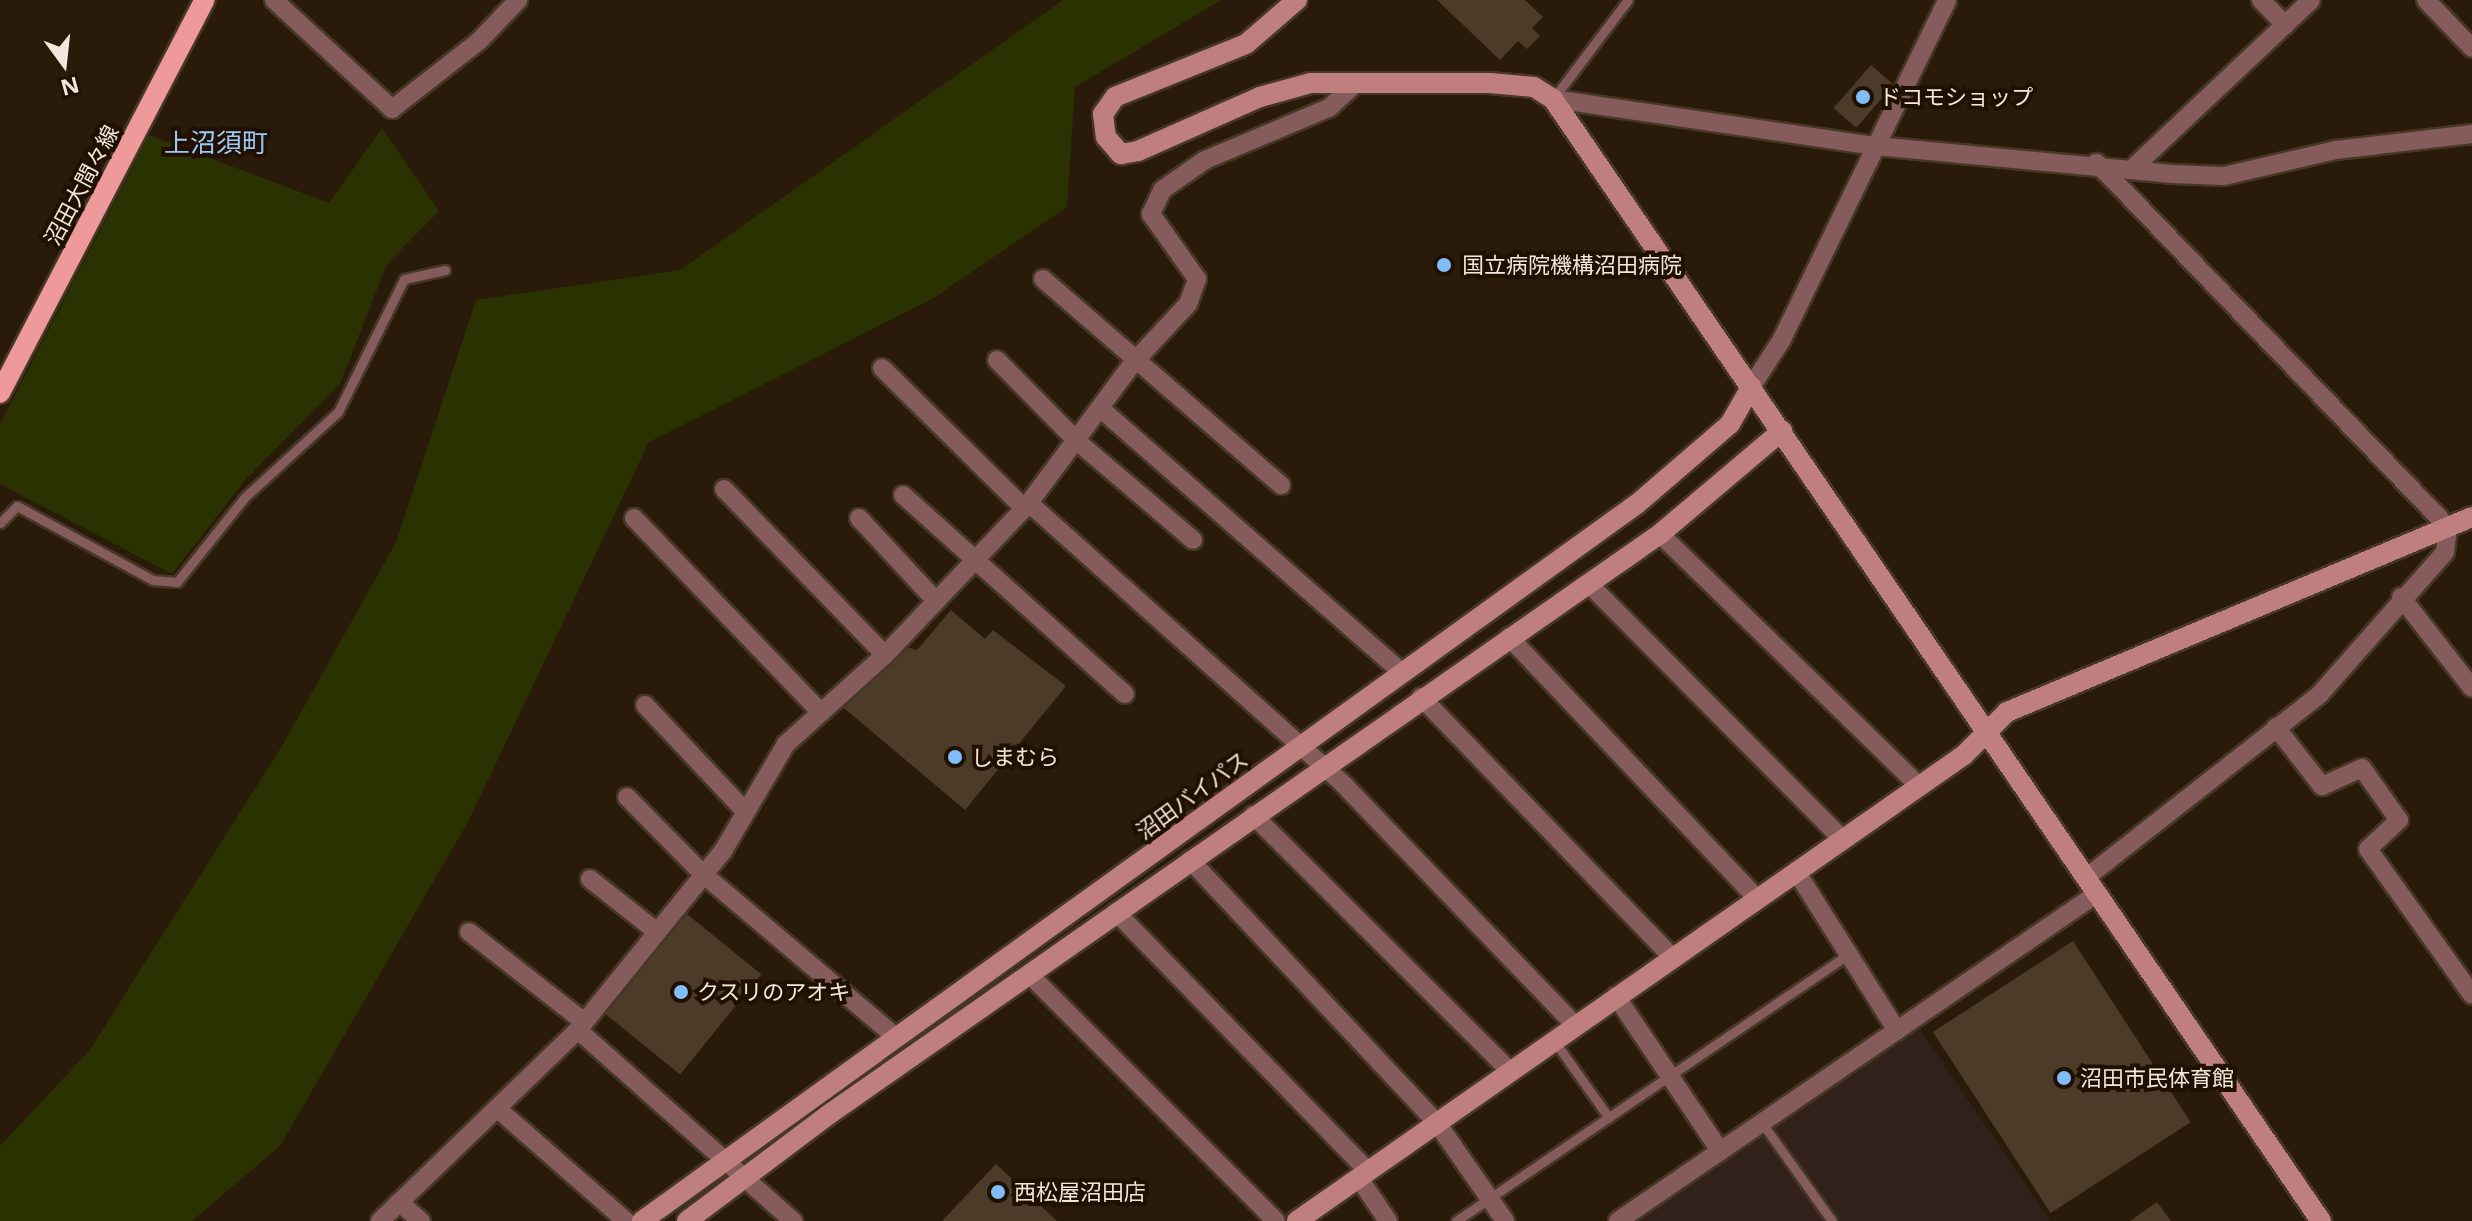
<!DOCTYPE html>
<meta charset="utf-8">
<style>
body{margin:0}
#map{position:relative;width:2472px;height:1221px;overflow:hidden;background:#2a1a09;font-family:"Noto Sans","Noto Sans JP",sans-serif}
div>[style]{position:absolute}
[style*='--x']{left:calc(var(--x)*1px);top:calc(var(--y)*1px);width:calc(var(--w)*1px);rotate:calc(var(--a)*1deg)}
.education>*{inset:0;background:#32201a}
.green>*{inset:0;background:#293200}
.building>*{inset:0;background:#4d3b29;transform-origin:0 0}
.roads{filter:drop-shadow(2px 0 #463727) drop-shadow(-2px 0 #463727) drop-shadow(0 2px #463727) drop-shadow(0 -2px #463727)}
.lane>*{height:9px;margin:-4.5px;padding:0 4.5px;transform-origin:4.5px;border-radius:4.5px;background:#855c5b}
.street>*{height:18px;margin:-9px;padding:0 9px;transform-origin:9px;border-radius:9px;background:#855c5b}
.secondary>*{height:20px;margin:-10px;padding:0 10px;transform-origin:10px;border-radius:10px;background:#c07f7f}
.primary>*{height:20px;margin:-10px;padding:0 10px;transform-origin:10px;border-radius:10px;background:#ee9a9a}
.dots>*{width:22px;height:22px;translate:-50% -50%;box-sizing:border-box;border:4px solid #201002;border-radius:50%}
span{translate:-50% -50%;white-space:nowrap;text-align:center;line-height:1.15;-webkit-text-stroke:8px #201002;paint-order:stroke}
.poi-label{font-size:22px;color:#f2e7dc}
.left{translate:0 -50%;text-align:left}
.street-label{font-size:22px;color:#f2e7dc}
.quarter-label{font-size:26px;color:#9cc9f6}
.north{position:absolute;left:24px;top:24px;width:80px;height:80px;-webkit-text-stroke:6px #201002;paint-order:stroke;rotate:165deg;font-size:22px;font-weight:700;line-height:32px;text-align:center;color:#f2e7dc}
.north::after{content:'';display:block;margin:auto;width:28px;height:36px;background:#f2e7dc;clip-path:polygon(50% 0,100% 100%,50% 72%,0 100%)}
</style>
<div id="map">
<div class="education">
<div style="clip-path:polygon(1919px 1027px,2050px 1221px,1635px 1221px)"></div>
</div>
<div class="green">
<div style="clip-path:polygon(1063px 0,1221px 0,1075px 87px,1067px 207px,932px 299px,649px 442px,468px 822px,280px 1146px,192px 1221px,0 1221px,0 1146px,89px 1051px,282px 746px,396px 542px,476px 300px,680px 270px)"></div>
<div style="clip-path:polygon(382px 128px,439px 211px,387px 264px,340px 384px,247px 478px,172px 574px,0 484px,0 424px,149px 135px,329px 203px)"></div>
</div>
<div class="building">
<div style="clip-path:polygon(1437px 0,1525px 0,1543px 17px,1532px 28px,1540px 36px,1527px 49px,1518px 41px,1500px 60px)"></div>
<div style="left:1871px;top:65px;width:30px;height:57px;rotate:41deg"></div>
<div style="clip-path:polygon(951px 610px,985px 639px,993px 630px,1066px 686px,965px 810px,838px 703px,907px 647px,917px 650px)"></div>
<div style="left:682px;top:910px;width:102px;height:129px;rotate:39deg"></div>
<div style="left:2073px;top:941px;width:216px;height:167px;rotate:57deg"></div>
<div style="clip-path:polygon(996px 1164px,1057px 1221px,942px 1221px)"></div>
<div style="clip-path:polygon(2157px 1202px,2171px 1221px,2130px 1221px)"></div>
</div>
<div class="roads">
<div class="lane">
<div style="--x:1553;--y:99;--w:124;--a:-52.9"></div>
<div style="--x:0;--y:523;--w:24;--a:-45"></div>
<div style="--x:17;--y:506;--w:155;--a:28.6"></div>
<div style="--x:153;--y:580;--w:24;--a:5"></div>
<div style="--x:177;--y:582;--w:107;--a:-51.4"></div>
<div style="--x:244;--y:498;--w:127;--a:-42.5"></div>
<div style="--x:338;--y:412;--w:148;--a:-63.6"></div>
<div style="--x:404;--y:279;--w:42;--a:-12.4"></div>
<div style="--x:1555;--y:1042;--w:93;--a:54.6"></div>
<div style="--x:1762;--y:1123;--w:120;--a:54.5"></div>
<div style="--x:1456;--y:1221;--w:475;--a:-34.2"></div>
</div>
<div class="street">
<div style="--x:274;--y:0;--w:161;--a:42.7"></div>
<div style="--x:392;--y:109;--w:110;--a:-38"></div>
<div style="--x:479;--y:41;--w:57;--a:-46.4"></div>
<div style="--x:2261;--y:0;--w:35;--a:46"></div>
<div style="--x:2426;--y:0;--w:66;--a:46.2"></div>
<div style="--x:1553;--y:99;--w:326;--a:8.3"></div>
<div style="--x:1876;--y:146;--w:298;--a:5.4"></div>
<div style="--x:2173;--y:174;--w:51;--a:2.2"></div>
<div style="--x:2224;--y:176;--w:115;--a:-13.1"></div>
<div style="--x:2336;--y:150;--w:137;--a:-6.7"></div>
<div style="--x:2134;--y:167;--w:243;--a:-43.3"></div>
<div style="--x:1043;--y:279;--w:315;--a:40.9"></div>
<div style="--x:997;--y:360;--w:115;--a:45.4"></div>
<div style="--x:1078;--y:442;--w:151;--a:40.4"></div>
<div style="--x:882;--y:368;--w:199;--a:44.6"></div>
<div style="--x:1751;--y:387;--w:55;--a:-56.9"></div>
<div style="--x:1781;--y:341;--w:379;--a:-64"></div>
<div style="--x:1101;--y:409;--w:401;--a:41.2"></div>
<div style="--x:724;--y:489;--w:231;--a:45.9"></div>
<div style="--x:903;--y:495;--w:298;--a:41.9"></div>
<div style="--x:1029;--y:503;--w:424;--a:41.8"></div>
<div style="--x:1345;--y:786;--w:332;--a:46.1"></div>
<div style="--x:634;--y:518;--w:267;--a:46.1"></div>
<div style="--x:859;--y:518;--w:113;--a:47.1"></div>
<div style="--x:1660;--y:534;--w:361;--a:44.2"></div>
<div style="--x:1588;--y:583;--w:361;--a:45.2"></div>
<div style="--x:2401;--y:597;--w:115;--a:52"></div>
<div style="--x:1509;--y:637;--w:360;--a:46.5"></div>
<div style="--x:1421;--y:697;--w:361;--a:46"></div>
<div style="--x:645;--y:705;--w:146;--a:46.7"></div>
<div style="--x:2276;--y:727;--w:75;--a:52.1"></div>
<div style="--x:2322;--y:786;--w:44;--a:-24.2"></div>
<div style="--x:2362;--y:768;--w:64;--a:54.6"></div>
<div style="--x:2399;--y:820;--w:42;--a:136.9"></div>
<div style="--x:2368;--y:849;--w:179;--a:54.5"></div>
<div style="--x:627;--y:797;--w:108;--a:45.4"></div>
<div style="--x:703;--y:874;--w:251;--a:40.2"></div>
<div style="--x:1253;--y:815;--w:363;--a:44.9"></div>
<div style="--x:1190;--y:860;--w:361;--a:46.8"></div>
<div style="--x:1437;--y:1123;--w:119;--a:55.2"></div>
<div style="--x:1796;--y:871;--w:189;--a:57.7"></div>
<div style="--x:2087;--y:877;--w:296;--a:-38.1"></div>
<div style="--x:2320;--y:694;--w:189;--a:-48.6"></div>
<div style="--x:2445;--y:552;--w:25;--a:-83"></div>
<div style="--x:2448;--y:527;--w:506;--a:-133.96"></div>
<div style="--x:590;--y:879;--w:85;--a:38.3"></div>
<div style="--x:1116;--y:912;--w:361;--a:45.8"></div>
<div style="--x:469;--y:932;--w:146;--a:38"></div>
<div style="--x:1029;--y:974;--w:349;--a:45"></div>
<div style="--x:1616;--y:996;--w:187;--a:56.1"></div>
<div style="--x:578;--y:1030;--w:288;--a:41.6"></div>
<div style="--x:499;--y:1110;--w:169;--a:41.2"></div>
<div style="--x:1359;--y:1178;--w:52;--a:56"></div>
<div style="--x:399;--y:1202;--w:29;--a:41"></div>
<div style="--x:380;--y:1221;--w:275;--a:-44"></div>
<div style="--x:578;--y:1030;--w:230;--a:-51"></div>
<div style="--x:723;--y:851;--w:124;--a:-59.5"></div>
<div style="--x:786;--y:744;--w:133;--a:-42"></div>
<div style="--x:885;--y:655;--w:209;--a:-46.5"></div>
<div style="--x:1029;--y:503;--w:174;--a:-53.4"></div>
<div style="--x:1133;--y:363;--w:81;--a:-47"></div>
<div style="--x:1188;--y:304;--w:27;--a:-70"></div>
<div style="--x:1197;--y:279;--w:80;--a:-125.3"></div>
<div style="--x:1151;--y:214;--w:26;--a:-65"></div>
<div style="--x:1162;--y:190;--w:52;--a:-34.9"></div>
<div style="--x:1205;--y:160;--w:134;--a:-22.8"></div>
<div style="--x:1329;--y:108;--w:38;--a:-43"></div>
<div style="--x:1618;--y:1221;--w:581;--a:-34.35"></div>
</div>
<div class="secondary">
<div style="--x:1297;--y:0;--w:67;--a:139.2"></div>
<div style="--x:1246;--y:44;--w:141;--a:158"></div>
<div style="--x:1115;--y:97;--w:21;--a:125"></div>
<div style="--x:1103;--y:114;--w:23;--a:83"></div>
<div style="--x:1106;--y:137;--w:23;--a:49"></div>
<div style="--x:1121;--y:154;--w:17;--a:-10"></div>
<div style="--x:1138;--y:151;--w:133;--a:-23.9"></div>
<div style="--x:1260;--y:97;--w:52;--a:-15.6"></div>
<div style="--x:1310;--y:83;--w:180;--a:0"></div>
<div style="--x:1490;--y:83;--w:44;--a:5.2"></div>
<div style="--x:1534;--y:87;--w:22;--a:32"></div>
<div style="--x:1553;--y:99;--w:1360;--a:55.61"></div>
<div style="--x:642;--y:1221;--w:1226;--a:-35.78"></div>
<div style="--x:1637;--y:504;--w:123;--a:-40.7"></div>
<div style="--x:1730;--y:424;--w:43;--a:-60.4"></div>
<div style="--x:687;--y:1221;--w:176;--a:-36.9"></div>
<div style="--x:828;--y:1115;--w:1015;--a:-34.93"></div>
<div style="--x:1660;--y:534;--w:160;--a:-40.2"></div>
<div style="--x:1297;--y:1221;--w:814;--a:-34.94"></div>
<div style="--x:1964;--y:755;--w:61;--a:-45"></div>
<div style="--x:2007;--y:712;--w:504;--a:-22.75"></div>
</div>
<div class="primary">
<div style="--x:0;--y:393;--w:443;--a:-62.5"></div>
</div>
</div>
<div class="dots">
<div style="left:1863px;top:97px;background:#80bdfa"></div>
<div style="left:1444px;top:265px;background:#80bdfa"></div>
<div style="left:955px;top:757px;background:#80bdfa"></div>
<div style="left:681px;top:992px;background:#80bdfa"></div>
<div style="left:2064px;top:1078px;background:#80bdfa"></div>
<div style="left:998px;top:1192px;background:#80bdfa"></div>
</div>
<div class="poi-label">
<span class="left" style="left:1879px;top:97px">ドコモショップ</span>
<span class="left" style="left:1462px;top:265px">国立病院機構沼田病院</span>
<span class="left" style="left:971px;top:757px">しまむら</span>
<span class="left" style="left:697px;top:992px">クスリのアオキ</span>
<span class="left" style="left:2080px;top:1078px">沼田市民体育館</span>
<span class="left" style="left:1014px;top:1192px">西松屋沼田店</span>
</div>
<div class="street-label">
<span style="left:81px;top:185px;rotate:-62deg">沼田大間々線</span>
<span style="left:1192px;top:795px;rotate:-36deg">沼田バイパス</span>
</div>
<div class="quarter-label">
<span style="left:216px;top:143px">上沼須町</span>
</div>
<div class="north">N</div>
</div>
